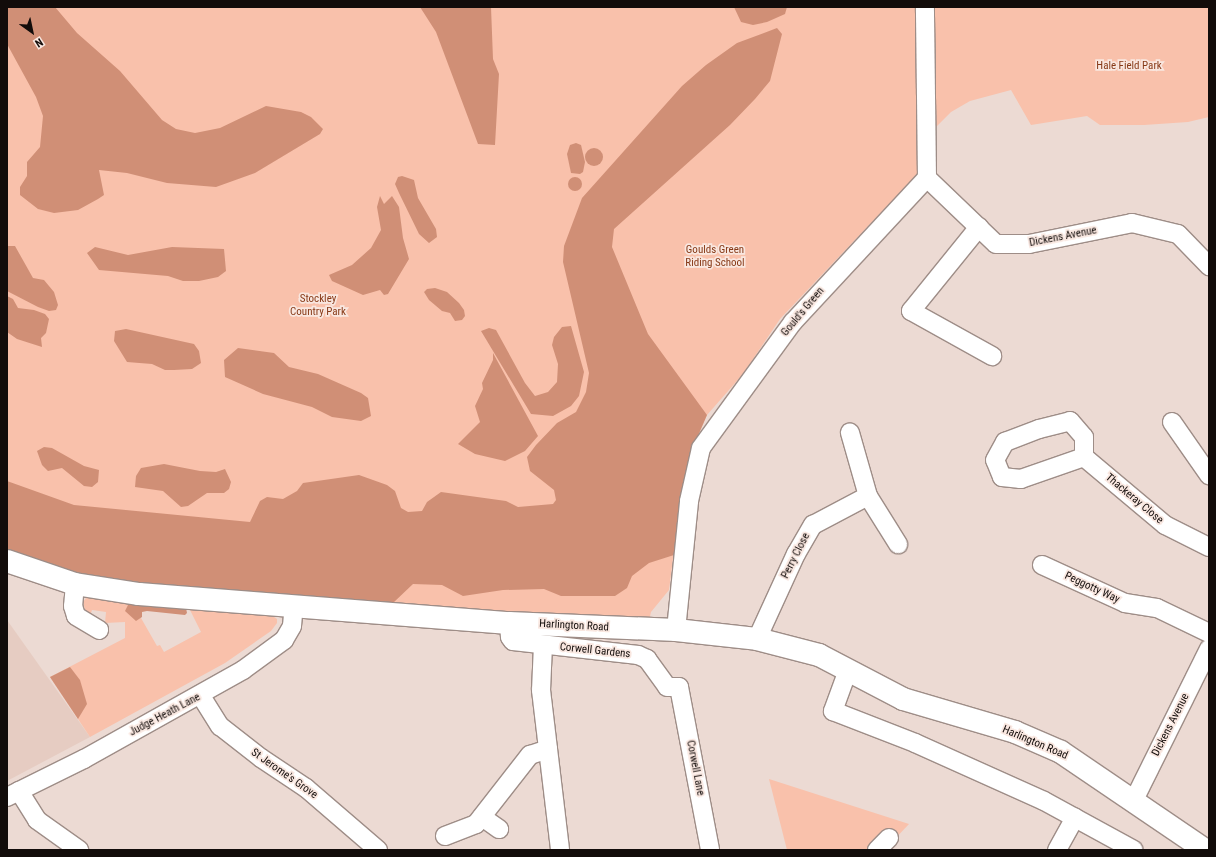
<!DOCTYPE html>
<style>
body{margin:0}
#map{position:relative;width:1216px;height:857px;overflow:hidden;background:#ecdad3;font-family:"Roboto Condensed",sans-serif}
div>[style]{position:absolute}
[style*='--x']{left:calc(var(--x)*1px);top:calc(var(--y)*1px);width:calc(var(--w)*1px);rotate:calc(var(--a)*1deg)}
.built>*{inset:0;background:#e6ccc2}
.green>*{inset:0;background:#f9c1ab}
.forest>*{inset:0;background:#d08f76}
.round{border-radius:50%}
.roads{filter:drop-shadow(1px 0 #9e8d87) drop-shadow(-1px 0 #9e8d87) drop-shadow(0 1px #9e8d87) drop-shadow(0 -1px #9e8d87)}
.minor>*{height:18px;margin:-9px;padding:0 9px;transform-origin:9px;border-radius:9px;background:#fff}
.major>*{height:22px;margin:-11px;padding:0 11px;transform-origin:11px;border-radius:11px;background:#fff}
span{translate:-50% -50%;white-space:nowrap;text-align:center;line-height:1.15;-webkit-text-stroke:3.5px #f9e7e0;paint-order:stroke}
.park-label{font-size:11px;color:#873916}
.street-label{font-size:11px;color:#120c0a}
.frame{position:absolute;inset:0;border:8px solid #120c0a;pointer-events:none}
.north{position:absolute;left:12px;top:12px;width:40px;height:40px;-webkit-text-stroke:3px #f9e7e0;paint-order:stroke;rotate:147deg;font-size:11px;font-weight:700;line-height:16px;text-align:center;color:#120c0a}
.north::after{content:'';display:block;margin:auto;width:14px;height:18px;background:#120c0a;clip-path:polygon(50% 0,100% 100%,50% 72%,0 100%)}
</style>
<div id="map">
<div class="built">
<div style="clip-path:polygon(7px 620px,90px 737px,7px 781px)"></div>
</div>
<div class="green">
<div style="clip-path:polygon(7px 7px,1209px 7px,1209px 117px,1188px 122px,1144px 125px,1100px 125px,1087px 116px,1031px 125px,1011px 90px,970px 101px,951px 112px,936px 127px,924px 167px,780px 319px,743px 374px,707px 415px,691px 452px,679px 512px,669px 590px,651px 612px,647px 629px,509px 623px,7px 561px)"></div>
<div style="clip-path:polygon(evenodd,89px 594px,271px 615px,277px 619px,277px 623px,271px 631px,225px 663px,90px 737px,50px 677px,125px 638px,125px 622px,105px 623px,106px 612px,92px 610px,90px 616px,86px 614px,83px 602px,89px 594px,133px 604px,189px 608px,201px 632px,164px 652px,160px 645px,157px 646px,133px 604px)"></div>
<div style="clip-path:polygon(769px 779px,909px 824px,892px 842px,872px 850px,787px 850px)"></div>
</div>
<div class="forest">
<div style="clip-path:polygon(7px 7px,55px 7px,77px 33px,120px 71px,162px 120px,176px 129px,195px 133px,220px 128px,266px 106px,301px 112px,311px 117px,323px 129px,320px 134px,255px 173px,216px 187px,167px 183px,127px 173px,99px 170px,104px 195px,98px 199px,78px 210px,54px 213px,38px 209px,20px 195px,20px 187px,27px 176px,27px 162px,40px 147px,43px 116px,36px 97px,7px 44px)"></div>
<div style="clip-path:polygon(420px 7px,491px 7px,493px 59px,499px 74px,495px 145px,478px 144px,436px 32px)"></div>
<div style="clip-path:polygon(734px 7px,787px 7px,785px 14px,767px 22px,753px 25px,741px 22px)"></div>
<div style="clip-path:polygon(777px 28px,782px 34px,770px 81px,755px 99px,730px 125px,614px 229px,612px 247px,648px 334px,707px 415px,691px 452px,679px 512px,674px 555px,649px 563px,632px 576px,627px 588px,615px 596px,561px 596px,544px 589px,503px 590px,463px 596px,442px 585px,413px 584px,393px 603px,361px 604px,139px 594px,7px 561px,7px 481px,74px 505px,250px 522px,260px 501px,267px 497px,283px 499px,297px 491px,303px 483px,359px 475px,387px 485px,395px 491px,401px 508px,408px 512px,422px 511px,427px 502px,441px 492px,506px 501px,518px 507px,553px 504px,556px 500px,554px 490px,530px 471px,527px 457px,536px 445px,557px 423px,576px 412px,586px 392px,589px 373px,563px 262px,564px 246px,582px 198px,682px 86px,706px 65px,737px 43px)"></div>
<div style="clip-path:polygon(576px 143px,581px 145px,585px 162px,583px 172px,580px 174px,571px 173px,567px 154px,570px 145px)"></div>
<div class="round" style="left:585px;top:148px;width:18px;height:18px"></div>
<div style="clip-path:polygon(402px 176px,414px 180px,418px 198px,436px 229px,437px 237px,429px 243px,419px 234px,399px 193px,395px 184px,398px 177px)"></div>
<div class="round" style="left:568px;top:177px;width:14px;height:14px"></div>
<div style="clip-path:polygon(380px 196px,384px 204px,392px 196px,399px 207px,403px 238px,409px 259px,388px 294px,384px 295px,380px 290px,363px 295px,332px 281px,329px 275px,352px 265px,371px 248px,381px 230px,377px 207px)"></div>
<div style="clip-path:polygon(7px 246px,15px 246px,33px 278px,44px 280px,54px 292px,58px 305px,56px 310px,49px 311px,38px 307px,7px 291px)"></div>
<div style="clip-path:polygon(95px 247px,128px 255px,172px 247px,224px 249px,226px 271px,218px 277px,199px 281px,183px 281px,168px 276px,99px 270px,87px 253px)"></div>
<div style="clip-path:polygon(435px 288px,447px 292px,459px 303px,464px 310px,465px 316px,462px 320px,455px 321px,450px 313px,442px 311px,429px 300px,424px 292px,427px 289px)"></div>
<div style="clip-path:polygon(7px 296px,13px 299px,18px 308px,34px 310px,45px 314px,49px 319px,46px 333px,41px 338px,42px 347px,17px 339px,7px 332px)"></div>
<div style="clip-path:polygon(571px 326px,584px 372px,579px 396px,571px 406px,553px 416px,531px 414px,481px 331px,489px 328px,496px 330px,525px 383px,535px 396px,548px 392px,557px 382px,558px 364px,552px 345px,554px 337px,562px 327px)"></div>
<div style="clip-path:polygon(126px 329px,194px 344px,199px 351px,201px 363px,192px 369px,174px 370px,165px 370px,152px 364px,127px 362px,114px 341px,115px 331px)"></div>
<div style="clip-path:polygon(238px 348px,274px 353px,289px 367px,318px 374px,361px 393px,368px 398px,371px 416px,361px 421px,332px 417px,312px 407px,263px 394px,225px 377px,224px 360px)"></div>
<div style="clip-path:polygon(493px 353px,538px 436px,525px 451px,505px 461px,475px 454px,458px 444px,480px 422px,475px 406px,483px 389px,482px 383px,493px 360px)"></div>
<div style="clip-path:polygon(44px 447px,52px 448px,84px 466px,99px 470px,98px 482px,92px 487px,84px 486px,62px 468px,48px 471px,42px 465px,37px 451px)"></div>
<div style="clip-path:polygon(164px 464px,200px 471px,216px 472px,225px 469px,231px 482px,229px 489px,224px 493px,207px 493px,188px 506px,181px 507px,163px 491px,135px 487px,136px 476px,141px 468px)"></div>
<div style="clip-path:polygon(129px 603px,186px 608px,187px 613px,185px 615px,147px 611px,142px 612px,142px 617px,136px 621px,125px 611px)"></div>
<div style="clip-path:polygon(70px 667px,80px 680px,87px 704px,78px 719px,50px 677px)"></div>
</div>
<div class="roads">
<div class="minor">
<div style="--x:927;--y:178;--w:95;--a:43.7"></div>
<div style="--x:996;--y:244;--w:33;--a:0"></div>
<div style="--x:1029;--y:244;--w:105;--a:-11.5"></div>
<div style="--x:1132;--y:223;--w:47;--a:13.4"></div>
<div style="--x:1178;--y:234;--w:45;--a:45.9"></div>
<div style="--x:979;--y:227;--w:108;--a:129"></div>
<div style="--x:911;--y:311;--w:93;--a:29.1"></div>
<div style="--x:1172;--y:422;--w:65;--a:55.1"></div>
<div style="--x:1084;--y:457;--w:67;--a:160.8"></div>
<div style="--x:1021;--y:479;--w:19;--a:-174"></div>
<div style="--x:1002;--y:477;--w:18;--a:-112"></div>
<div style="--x:995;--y:460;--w:21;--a:-61"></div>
<div style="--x:1005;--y:442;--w:36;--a:-21"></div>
<div style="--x:1039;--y:429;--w:32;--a:-14"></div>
<div style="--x:1070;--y:421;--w:21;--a:49"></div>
<div style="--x:1084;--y:437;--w:20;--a:90"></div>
<div style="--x:1084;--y:457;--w:106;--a:40"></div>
<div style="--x:1165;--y:525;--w:49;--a:26.6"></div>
<div style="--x:868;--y:496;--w:57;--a:58"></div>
<div style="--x:1042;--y:565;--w:91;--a:24.6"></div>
<div style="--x:1125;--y:603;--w:32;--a:9"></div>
<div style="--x:1157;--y:608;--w:58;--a:25.7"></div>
<div style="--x:75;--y:584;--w:22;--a:95"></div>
<div style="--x:73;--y:606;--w:10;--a:73"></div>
<div style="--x:76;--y:616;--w:27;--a:31"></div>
<div style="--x:509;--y:623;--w:14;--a:86"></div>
<div style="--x:510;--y:637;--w:5;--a:53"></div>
<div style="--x:513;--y:641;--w:126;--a:6.4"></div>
<div style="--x:638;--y:655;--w:10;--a:24"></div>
<div style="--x:647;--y:659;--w:34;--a:54"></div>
<div style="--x:667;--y:687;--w:12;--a:0"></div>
<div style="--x:679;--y:687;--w:166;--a:79.2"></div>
<div style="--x:676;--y:630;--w:130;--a:-84.2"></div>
<div style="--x:689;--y:501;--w:54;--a:-77.2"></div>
<div style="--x:701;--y:448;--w:156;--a:-53.9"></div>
<div style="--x:793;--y:322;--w:197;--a:-47.1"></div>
<div style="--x:927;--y:178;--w:171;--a:-90.7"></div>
<div style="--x:757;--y:639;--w:94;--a:-65.4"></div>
<div style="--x:796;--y:554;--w:34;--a:-60"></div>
<div style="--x:813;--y:525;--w:62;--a:-27.8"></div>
<div style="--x:868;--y:496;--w:66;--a:-105.9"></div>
<div style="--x:543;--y:645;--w:45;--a:92.5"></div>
<div style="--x:541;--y:690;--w:161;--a:83.2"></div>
<div style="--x:848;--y:670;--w:44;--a:110.1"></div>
<div style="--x:833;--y:711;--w:88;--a:21.3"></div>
<div style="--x:915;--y:743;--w:141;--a:24.2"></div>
<div style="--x:1044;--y:801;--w:102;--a:28.6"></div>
<div style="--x:201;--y:696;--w:36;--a:58"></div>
<div style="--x:220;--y:726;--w:52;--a:38"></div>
<div style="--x:261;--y:758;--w:54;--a:33.7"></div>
<div style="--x:306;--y:788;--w:95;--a:40.7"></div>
<div style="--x:19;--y:791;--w:34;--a:58"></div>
<div style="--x:37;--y:820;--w:52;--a:35.5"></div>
<div style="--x:7;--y:797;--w:86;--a:-26.3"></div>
<div style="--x:84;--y:759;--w:182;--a:-29.2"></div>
<div style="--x:243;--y:670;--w:51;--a:-36.2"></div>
<div style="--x:284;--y:640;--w:16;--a:-60"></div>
<div style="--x:292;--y:626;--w:21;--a:-85"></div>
<div style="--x:1134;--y:800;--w:169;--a:-63.6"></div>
<div style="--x:482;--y:817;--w:21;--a:35"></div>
<div style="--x:445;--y:836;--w:33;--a:-21"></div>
<div style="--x:476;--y:824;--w:88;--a:-52"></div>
<div style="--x:530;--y:755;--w:19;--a:-18"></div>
<div style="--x:877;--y:850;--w:17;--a:-45"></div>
<div style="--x:1057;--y:850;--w:37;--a:-61"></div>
</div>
<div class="major">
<div style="--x:7;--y:561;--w:72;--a:18.7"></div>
<div style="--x:75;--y:584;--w:65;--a:8.9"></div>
<div style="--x:139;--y:594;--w:371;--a:4.5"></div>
<div style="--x:509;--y:623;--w:167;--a:2.4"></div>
<div style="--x:676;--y:630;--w:81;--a:6.3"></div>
<div style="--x:757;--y:639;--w:64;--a:14.5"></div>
<div style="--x:819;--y:655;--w:95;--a:27.6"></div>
<div style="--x:903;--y:699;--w:117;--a:16.4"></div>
<div style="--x:1015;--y:732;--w:50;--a:23.5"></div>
<div style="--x:1061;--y:752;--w:174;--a:34.2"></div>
</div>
</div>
<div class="park-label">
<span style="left:1129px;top:66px">Hale Field Park</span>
<span style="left:715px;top:257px">Goulds Green<br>Riding School</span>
<span style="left:318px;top:306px">Stockley<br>Country Park</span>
</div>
<div class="street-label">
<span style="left:1063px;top:237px;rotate:-11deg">Dickens Avenue</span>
<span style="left:803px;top:312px;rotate:-50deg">Gould's Green</span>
<span style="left:1134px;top:499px;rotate:40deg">Thackeray Close</span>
<span style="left:796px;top:556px;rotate:-63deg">Perry Close</span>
<span style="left:1092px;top:588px;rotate:25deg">Peggotty Way</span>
<span style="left:574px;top:626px;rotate:3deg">Harlington Road</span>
<span style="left:595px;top:651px;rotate:6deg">Corwell Gardens</span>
<span style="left:165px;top:715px;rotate:-28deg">Judge Heath Lane</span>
<span style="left:1171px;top:725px;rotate:-63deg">Dickens Avenue</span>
<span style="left:1035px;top:743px;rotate:23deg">Harlington Road</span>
<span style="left:695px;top:768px;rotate:79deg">Corwell Lane</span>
<span style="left:284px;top:774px;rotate:35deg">St Jerome's Grove</span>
</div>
<div class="frame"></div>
<div class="north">N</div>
</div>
